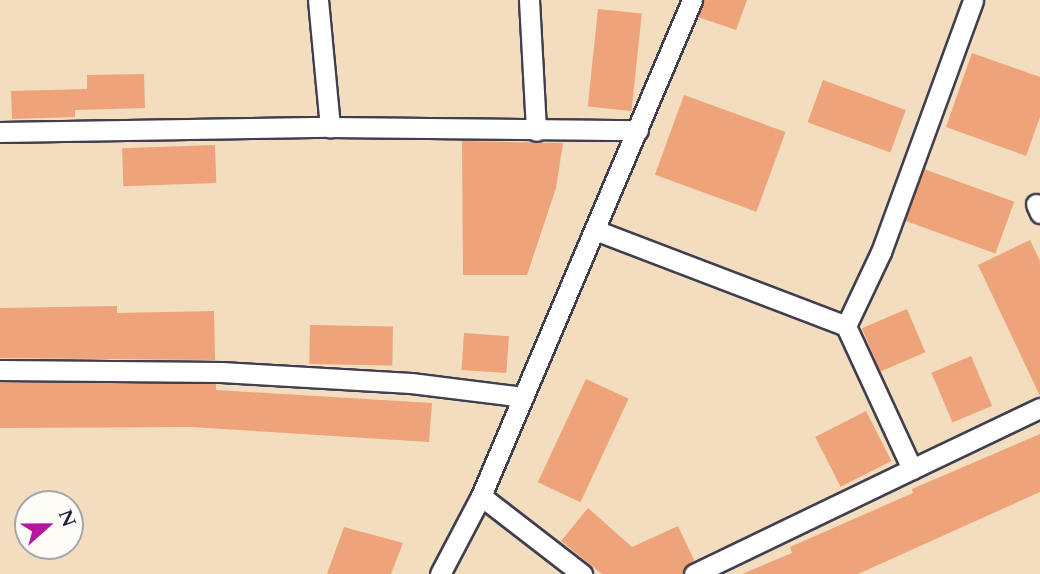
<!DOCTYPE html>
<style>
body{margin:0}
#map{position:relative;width:1040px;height:574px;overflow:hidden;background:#f2ddbf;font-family:Cardo,serif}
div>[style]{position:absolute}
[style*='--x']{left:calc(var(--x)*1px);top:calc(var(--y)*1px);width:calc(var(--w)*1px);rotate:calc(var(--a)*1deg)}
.building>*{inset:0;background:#efa37a;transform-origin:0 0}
.roads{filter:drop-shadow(2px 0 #413e4f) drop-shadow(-2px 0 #413e4f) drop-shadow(0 2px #413e4f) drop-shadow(0 -2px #413e4f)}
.street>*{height:19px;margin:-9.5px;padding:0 9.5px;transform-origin:9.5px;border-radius:9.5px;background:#fff}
span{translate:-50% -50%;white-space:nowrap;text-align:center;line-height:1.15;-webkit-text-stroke:5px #fdfcf7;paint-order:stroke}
.north{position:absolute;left:14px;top:490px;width:70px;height:70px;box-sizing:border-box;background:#fdfcf7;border:2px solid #a5a5ac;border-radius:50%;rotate:69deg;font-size:19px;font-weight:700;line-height:28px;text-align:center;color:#22223b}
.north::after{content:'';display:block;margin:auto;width:24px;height:32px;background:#b5179e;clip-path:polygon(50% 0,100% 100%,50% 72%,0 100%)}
</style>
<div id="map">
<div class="building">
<div style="clip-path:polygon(704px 0,747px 0,736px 30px,698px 17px)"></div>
<div style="left:598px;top:9px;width:44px;height:98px;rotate:6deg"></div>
<div style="clip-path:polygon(972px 53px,1040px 77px,1040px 117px,1026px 156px,946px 127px)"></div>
<div style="clip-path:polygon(144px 74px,145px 108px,75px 110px,75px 117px,12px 119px,11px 91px,87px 89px,87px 75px)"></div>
<div style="left:823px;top:80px;width:88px;height:45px;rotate:20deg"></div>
<div style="left:684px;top:95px;width:108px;height:85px;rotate:20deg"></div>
<div style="clip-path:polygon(462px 141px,563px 143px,556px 188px,527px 275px,463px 275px)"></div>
<div style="left:215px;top:145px;width:38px;height:93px;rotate:88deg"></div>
<div style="left:924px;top:169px;width:96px;height:55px;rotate:20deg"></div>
<div style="clip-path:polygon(1030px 240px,1040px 261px,1040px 396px,978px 265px)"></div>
<div style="clip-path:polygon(117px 306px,117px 313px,214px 311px,215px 360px,0 358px,0 308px)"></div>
<div style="left:907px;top:309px;width:47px;height:49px;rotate:67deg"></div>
<div style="left:310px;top:325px;width:83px;height:39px;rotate:1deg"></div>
<div style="left:464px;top:333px;width:45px;height:37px;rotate:4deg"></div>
<div style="left:971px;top:356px;width:54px;height:43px;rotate:67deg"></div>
<div style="left:586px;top:379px;width:47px;height:114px;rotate:25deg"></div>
<div style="clip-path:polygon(0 382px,216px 384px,216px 390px,432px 403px,429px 442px,191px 427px,0 428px)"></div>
<div style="left:866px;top:411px;width:56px;height:57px;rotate:63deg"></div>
<div style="clip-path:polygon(1040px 434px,1040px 492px,858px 574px,742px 574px,792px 553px,790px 547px,913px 493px,912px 489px)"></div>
<div style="clip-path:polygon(588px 508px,632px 547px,678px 526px,694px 560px,682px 574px,602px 574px,561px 541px)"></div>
<div style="clip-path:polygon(344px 527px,403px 543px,391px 574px,327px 574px)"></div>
</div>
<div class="roads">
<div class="street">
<div style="--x:318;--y:0;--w:128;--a:84.6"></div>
<div style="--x:529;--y:0;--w:131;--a:86.9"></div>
<div style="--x:0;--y:132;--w:330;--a:-0.9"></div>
<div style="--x:330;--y:127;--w:308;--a:0.6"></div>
<div style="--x:1036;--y:204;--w:10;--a:66"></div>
<div style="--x:595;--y:230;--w:269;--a:20.9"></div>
<div style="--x:0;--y:370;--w:221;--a:0.5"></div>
<div style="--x:221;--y:372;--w:190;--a:3.3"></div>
<div style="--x:411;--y:383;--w:113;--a:7.1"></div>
<div style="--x:912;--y:469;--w:142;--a:-25.5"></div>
<div style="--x:481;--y:496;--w:128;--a:37.7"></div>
<div style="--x:440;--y:574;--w:88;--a:-62.3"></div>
<div style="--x:481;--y:496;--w:539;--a:-66.95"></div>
<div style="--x:694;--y:574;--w:242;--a:-25.7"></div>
<div style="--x:912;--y:469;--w:157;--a:-114.8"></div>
<div style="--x:846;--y:326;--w:82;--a:-64.7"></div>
<div style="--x:881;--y:252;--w:268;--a:-69.9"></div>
</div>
</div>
<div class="north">N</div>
</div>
